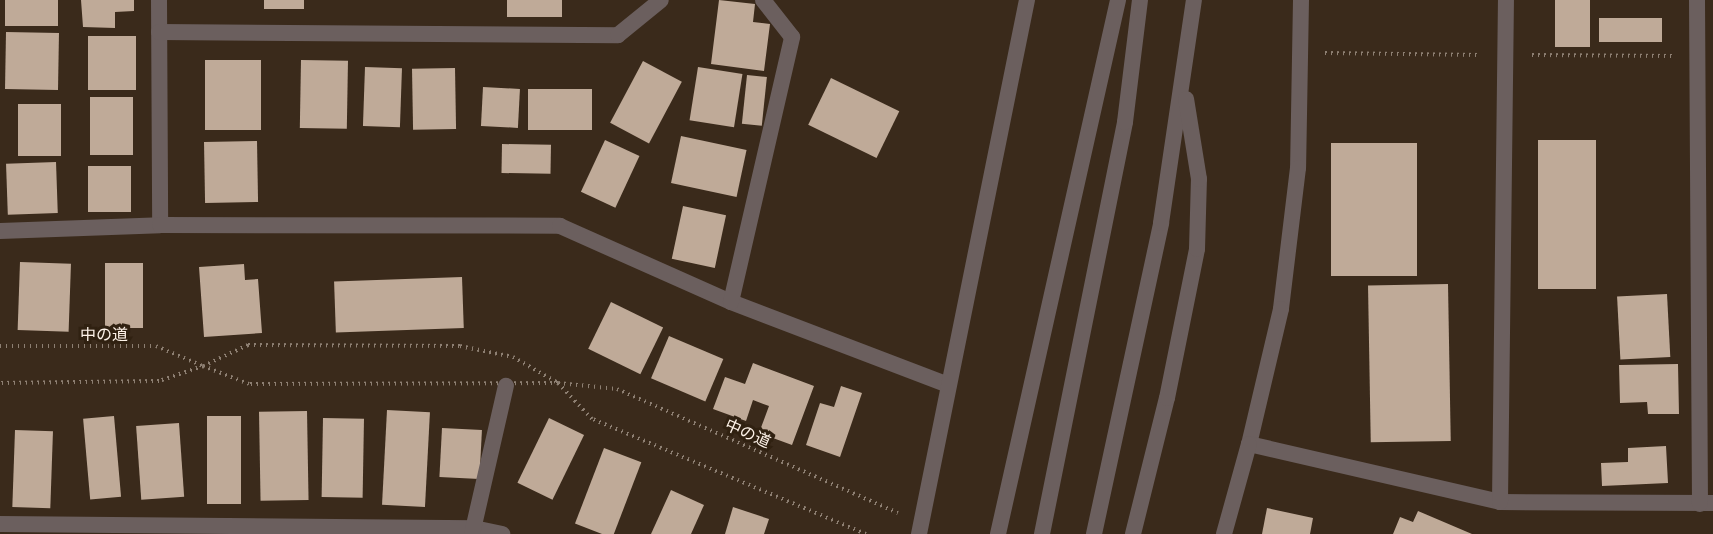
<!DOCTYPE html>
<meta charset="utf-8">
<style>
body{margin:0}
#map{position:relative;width:1713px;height:534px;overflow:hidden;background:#3a2a1b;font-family:"Noto Serif","Noto Sans JP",serif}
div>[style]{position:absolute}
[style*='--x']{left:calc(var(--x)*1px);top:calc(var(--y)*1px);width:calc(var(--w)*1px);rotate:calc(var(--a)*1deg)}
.building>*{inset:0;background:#bfaa98;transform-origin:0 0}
.path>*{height:4px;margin-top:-2px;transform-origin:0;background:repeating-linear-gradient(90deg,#8d7f72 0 1.5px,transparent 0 6px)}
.minor>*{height:16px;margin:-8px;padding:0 8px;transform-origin:8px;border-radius:8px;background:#6b5f5e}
.tertiary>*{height:16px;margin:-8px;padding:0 8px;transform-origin:8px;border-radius:8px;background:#6b5f5e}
span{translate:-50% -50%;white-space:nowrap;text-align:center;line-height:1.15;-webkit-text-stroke:6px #302111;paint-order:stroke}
.street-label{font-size:16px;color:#fdf2e8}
</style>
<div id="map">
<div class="building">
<div style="left:5px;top:0;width:53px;height:26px"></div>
<div style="clip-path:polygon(81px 0,134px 0,134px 11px,115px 12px,115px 28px,83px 27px)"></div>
<div style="left:264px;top:0;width:40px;height:9px"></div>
<div style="left:507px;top:0;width:55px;height:17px"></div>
<div style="clip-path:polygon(719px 0,755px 4px,753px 22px,770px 24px,764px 71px,711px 64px)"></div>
<div style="left:1555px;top:0;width:35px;height:47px"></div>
<div style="left:1599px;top:18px;width:63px;height:24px"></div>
<div style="left:6px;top:32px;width:53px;height:57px;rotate:1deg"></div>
<div style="left:88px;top:36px;width:48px;height:54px"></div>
<div style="left:205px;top:60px;width:56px;height:70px"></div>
<div style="left:301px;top:60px;width:47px;height:68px;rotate:1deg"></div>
<div style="left:643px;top:61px;width:44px;height:70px;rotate:28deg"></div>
<div style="left:365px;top:67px;width:37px;height:59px;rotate:2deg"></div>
<div style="left:698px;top:67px;width:45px;height:54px;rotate:9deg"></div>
<div style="left:455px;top:68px;width:61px;height:43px;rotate:89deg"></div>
<div style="left:747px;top:75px;width:20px;height:49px;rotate:6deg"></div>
<div style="left:831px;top:78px;width:76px;height:52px;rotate:26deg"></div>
<div style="left:483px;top:87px;width:37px;height:39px;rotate:3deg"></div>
<div style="left:528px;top:89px;width:64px;height:41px"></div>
<div style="left:133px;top:97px;width:58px;height:43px;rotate:90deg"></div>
<div style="left:18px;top:104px;width:43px;height:52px"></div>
<div style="left:681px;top:136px;width:67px;height:48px;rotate:12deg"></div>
<div style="left:605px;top:140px;width:38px;height:57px;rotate:25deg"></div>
<div style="left:1538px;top:140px;width:58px;height:149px"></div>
<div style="left:257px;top:141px;width:61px;height:53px;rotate:89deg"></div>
<div style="left:1331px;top:143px;width:86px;height:133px"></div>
<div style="left:502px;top:144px;width:49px;height:29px;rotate:1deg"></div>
<div style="left:56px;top:162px;width:51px;height:50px;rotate:88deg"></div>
<div style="left:88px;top:166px;width:43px;height:46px"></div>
<div style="left:683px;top:206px;width:44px;height:54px;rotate:12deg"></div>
<div style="left:20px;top:262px;width:51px;height:68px;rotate:2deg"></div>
<div style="left:105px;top:263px;width:38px;height:65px"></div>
<div style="clip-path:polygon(244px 264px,245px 280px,258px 279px,262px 333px,204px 337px,199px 267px)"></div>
<div style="left:462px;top:277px;width:51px;height:128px;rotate:88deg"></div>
<div style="left:1448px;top:284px;width:157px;height:80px;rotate:89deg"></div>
<div style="left:1667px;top:294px;width:63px;height:50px;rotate:87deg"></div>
<div style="left:611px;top:302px;width:58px;height:52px;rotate:26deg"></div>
<div style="left:669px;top:336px;width:59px;height:46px;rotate:23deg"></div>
<div style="clip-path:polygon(753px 363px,814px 386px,792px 445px,759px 433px,769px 406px,753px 400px,746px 421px,713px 409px,725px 377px,745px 384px)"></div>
<div style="clip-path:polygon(1678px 364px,1679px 414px,1648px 414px,1647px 402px,1620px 403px,1619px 365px)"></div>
<div style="clip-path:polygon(841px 386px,862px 393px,840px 457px,806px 445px,820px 403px,834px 407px)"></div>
<div style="left:387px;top:410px;width:43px;height:95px;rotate:3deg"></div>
<div style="left:307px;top:411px;width:89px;height:48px;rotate:89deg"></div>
<div style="left:114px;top:416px;width:81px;height:31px;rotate:85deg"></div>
<div style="left:207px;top:416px;width:34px;height:88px"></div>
<div style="left:323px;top:418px;width:41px;height:79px;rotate:1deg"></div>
<div style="left:549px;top:418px;width:39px;height:72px;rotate:26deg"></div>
<div style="left:179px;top:423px;width:74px;height:43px;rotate:86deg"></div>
<div style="left:442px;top:428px;width:40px;height:49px;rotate:3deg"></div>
<div style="left:15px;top:430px;width:38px;height:77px;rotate:2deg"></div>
<div style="clip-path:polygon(1666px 446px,1668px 483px,1602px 486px,1601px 463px,1628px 462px,1628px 448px)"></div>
<div style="left:604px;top:448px;width:40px;height:81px;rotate:21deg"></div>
<div style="clip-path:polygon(671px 490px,704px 505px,691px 534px,651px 534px)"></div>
<div style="clip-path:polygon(733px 507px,769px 519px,764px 534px,725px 534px)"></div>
<div style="clip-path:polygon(1267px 508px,1313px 518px,1310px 534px,1262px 534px)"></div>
<div style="clip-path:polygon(1418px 511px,1472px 534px,1393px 534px,1400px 517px,1413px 522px)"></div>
</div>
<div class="path">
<div style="--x:1325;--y:53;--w:155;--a:0.7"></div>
<div style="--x:1532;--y:55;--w:140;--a:0.4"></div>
<div style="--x:248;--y:345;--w:212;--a:0.3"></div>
<div style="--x:460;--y:346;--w:54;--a:11.7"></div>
<div style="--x:513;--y:357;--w:52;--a:30"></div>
<div style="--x:558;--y:383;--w:309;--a:179.8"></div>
<div style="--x:249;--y:384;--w:49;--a:-158.6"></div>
<div style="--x:203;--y:366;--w:50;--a:-25"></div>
<div style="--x:0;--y:346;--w:156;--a:0"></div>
<div style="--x:156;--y:346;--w:51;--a:23.1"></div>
<div style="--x:203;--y:366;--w:46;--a:161.2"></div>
<div style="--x:159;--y:381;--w:159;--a:179.3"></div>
<div style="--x:866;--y:534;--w:297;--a:-157.2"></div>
<div style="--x:592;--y:419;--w:50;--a:-133.4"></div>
<div style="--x:558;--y:383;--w:59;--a:5.8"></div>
<div style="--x:617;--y:389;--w:307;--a:23.8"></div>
</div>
<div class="minor">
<div style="--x:159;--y:0;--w:225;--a:89.7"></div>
<div style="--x:1301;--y:0;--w:168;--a:91"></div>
<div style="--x:1298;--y:168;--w:142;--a:96.9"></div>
<div style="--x:1281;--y:309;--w:139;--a:103.3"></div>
<div style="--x:1249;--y:444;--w:258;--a:13"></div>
<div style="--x:1500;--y:502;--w:213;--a:0.3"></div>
<div style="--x:1697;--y:0;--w:504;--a:89.66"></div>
<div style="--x:159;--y:32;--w:459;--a:0.4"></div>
<div style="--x:618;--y:35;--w:55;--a:-39.1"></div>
<div style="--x:0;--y:231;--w:160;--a:-2.1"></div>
<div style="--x:160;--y:225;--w:400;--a:0.1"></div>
<div style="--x:560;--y:226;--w:187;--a:24"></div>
<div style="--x:731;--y:302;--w:232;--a:20.9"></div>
<div style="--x:731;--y:302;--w:272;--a:-77"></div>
<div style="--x:792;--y:37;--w:47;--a:-128.1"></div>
<div style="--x:1500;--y:502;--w:502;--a:-89.32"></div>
<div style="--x:0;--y:524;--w:474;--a:0.5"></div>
<div style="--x:474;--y:528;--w:29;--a:12"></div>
<div style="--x:472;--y:534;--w:152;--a:-77.1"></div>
<div style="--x:919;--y:534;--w:545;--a:-78.57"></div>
<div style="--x:1224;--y:534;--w:93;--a:-74.5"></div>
</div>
<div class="tertiary">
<div style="--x:998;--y:534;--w:547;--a:-77.33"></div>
<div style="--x:1042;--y:534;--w:420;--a:-78.6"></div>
<div style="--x:1125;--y:122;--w:123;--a:-83"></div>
<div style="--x:1094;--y:534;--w:318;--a:-77.8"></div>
<div style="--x:1161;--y:223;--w:225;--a:-81.6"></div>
<div style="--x:1133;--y:534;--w:140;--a:-76"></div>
<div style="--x:1167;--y:398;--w:152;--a:-78.6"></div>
<div style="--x:1197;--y:249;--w:70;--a:-88.4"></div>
<div style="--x:1199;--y:179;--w:81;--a:-99.2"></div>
</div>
<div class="street-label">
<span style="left:104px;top:334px">中の道</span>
<span style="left:748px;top:433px;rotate:24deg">中の道</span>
</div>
</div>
